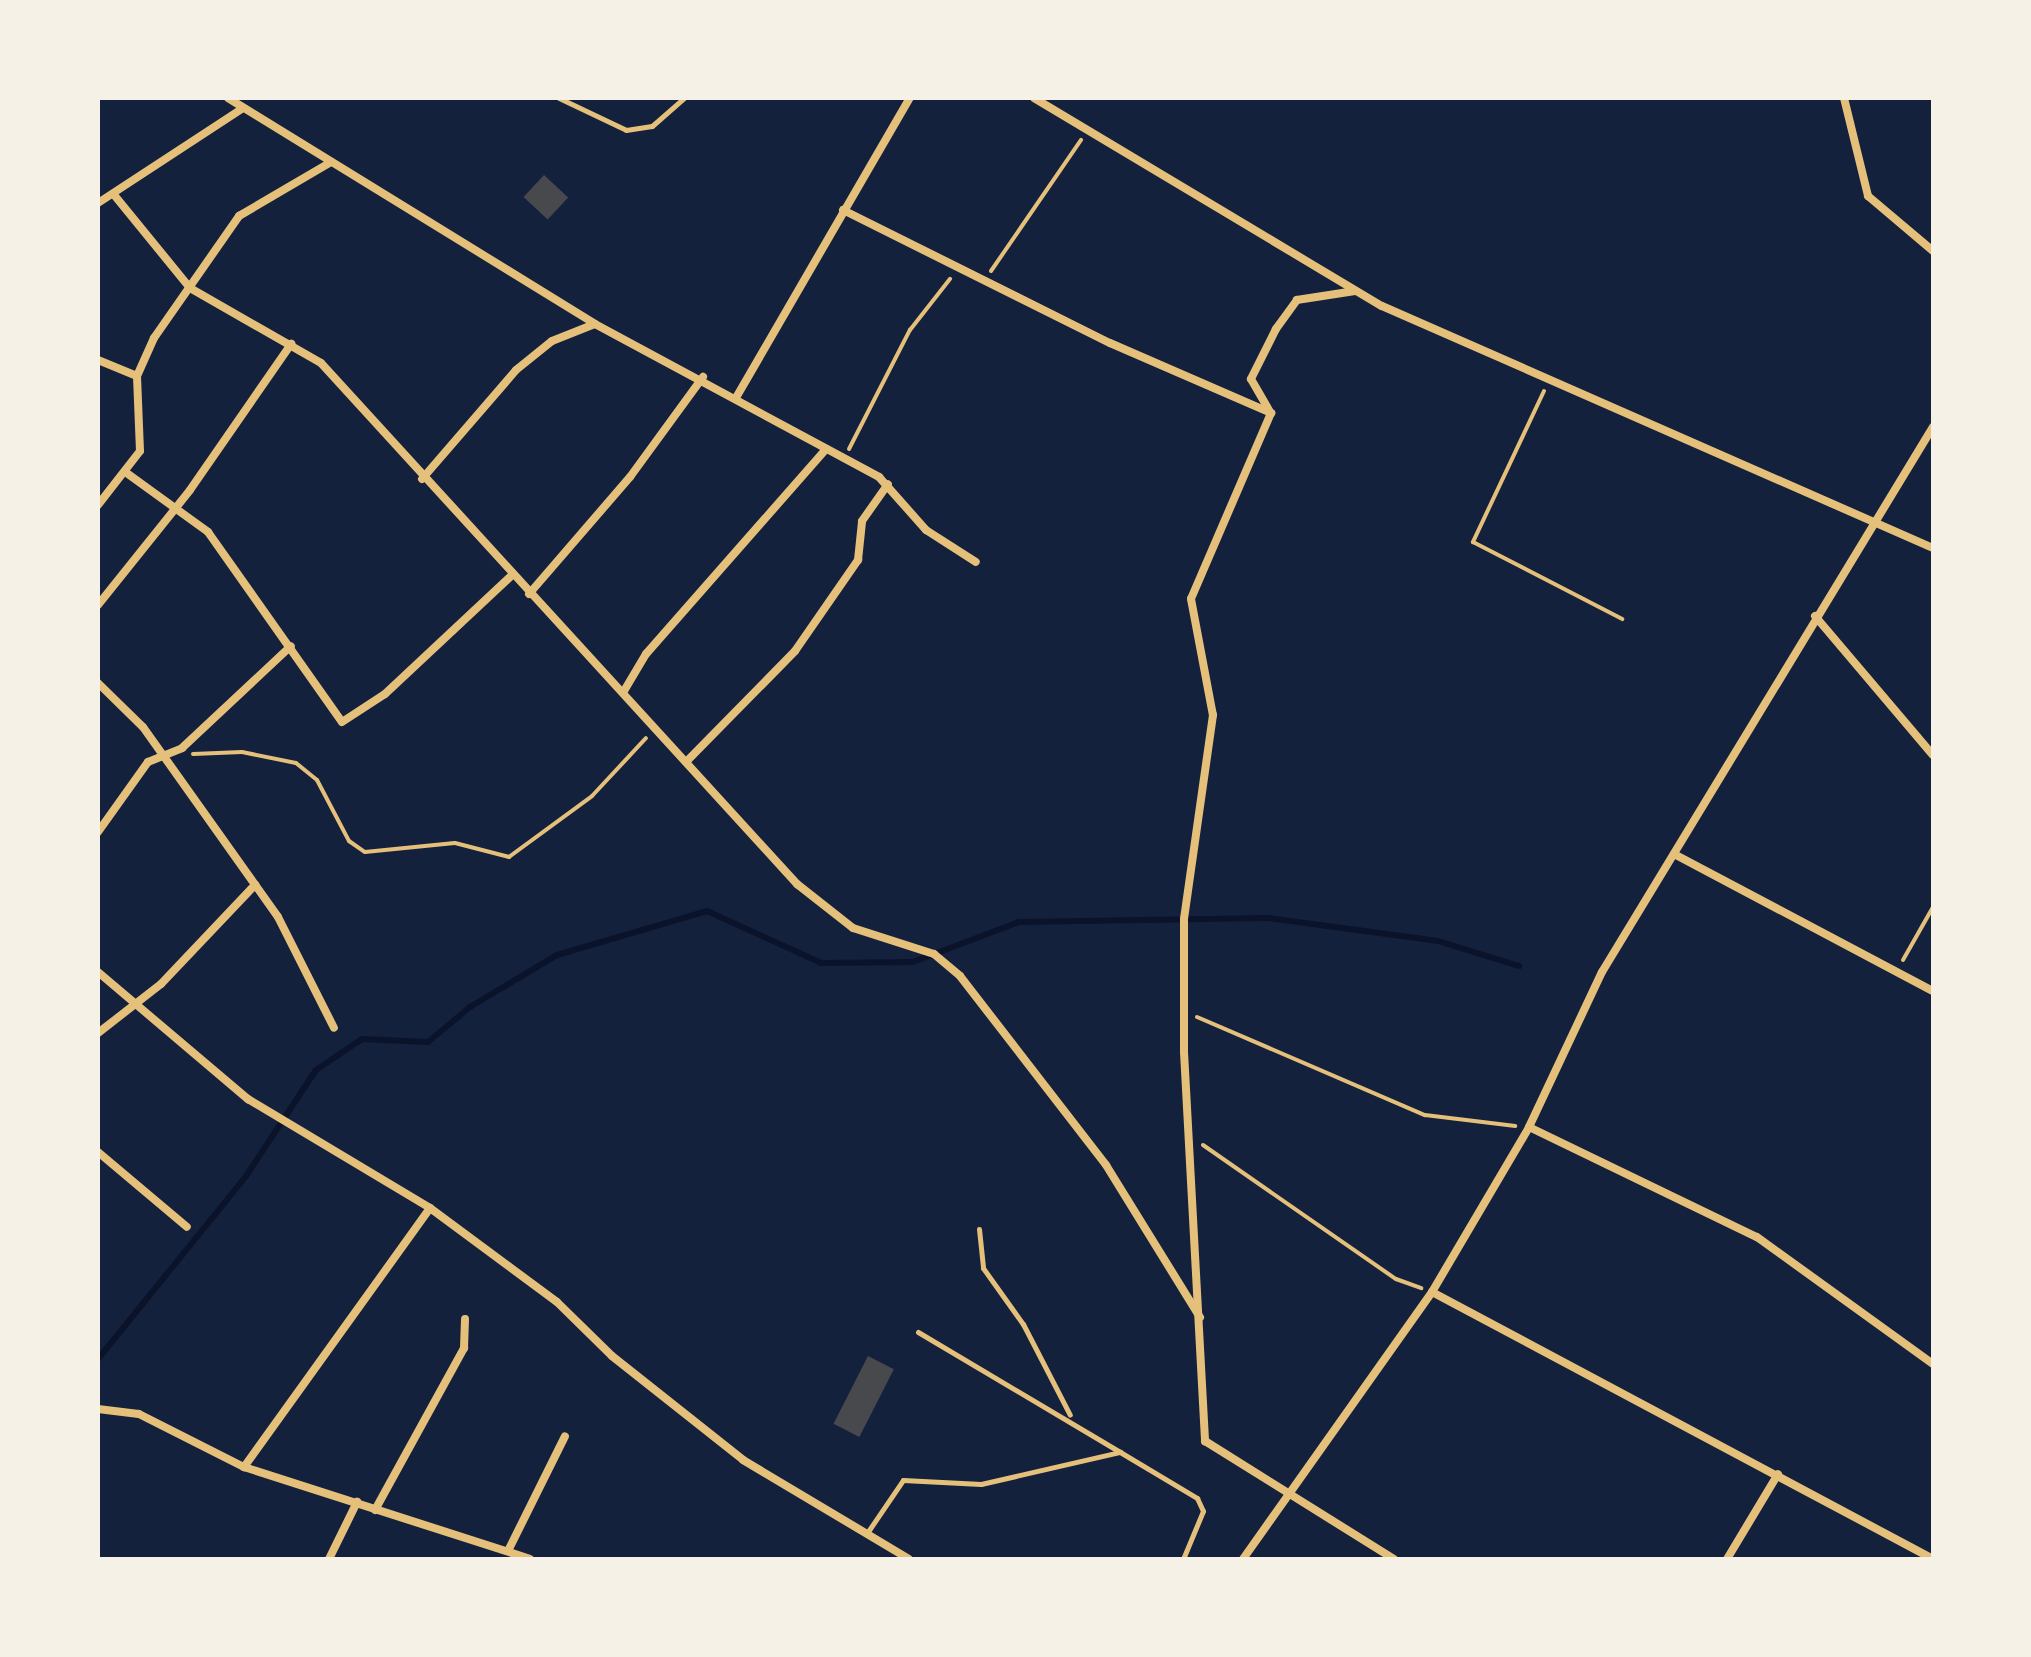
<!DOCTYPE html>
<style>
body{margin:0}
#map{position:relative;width:2031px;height:1657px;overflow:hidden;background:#14213d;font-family:Cabin,sans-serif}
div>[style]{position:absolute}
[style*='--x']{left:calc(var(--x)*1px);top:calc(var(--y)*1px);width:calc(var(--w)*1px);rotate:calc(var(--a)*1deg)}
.stream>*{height:6px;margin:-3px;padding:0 3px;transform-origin:3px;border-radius:3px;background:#0b132b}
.building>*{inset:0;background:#48494c;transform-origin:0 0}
.path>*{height:4px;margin:-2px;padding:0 2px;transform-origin:2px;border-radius:2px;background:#e5c07b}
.service>*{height:5px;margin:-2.5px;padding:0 2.5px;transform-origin:2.5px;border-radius:2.5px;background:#e5c07b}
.minor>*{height:8px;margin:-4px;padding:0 4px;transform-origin:4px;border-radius:4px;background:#e5c07b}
span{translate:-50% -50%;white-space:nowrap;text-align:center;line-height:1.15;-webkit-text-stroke:8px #f6f1e7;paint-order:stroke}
.frame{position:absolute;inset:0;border:100px solid #f6f1e7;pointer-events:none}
</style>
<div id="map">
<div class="stream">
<div style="--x:98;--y:1359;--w:235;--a:-51"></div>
<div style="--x:246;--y:1176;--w:127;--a:-56.6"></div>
<div style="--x:316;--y:1070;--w:55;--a:-34"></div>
<div style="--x:362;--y:1039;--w:66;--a:2.6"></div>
<div style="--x:428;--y:1042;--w:55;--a:-39.8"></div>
<div style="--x:470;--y:1007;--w:101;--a:-30.9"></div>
<div style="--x:557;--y:955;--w:156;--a:-16.3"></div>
<div style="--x:707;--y:911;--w:125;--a:24.5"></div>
<div style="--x:821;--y:963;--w:92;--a:-0.6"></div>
<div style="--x:913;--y:962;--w:113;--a:-20.7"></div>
<div style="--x:1019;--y:922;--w:249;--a:-0.9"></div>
<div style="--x:1268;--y:918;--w:172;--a:7.7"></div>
<div style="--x:1438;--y:941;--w:85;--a:17.2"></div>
</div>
<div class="building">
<div style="left:544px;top:175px;width:33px;height:30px;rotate:43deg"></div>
<div style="left:868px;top:1356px;width:29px;height:76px;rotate:27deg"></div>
</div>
<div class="path">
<div style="--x:991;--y:271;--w:159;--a:-55.5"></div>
<div style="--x:1544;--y:391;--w:167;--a:115.2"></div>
<div style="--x:1473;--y:542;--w:168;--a:27.3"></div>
<div style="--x:849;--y:449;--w:134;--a:-62.9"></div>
<div style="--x:910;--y:330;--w:65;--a:-51.9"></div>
<div style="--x:193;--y:754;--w:49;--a:-2.3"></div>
<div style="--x:242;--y:752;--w:55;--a:11.5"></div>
<div style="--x:296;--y:763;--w:27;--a:39"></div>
<div style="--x:317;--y:780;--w:69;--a:62.3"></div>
<div style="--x:349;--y:841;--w:19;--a:35"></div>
<div style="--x:365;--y:852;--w:90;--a:-5.7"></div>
<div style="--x:455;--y:843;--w:56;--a:14.5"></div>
<div style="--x:509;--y:857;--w:103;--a:-36.3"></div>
<div style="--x:592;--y:796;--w:79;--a:-47"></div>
<div style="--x:1903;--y:960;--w:61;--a:-60.5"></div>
<div style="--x:1197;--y:1017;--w:248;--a:23.3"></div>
<div style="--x:1425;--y:1115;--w:91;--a:7"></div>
<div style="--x:1203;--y:1145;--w:235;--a:34.8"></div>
<div style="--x:1396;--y:1279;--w:27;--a:20"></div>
</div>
<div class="service">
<div style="--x:559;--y:98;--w:74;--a:25.5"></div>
<div style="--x:626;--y:130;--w:26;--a:-9"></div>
<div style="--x:652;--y:126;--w:43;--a:-41.2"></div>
<div style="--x:979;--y:1229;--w:39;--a:84"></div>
<div style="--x:983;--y:1268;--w:69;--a:54.5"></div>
<div style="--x:1023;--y:1324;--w:102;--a:62.7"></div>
<div style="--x:918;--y:1332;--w:235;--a:30.7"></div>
<div style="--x:867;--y:1533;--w:64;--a:-55.8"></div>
<div style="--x:903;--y:1480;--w:78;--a:2.9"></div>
<div style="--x:981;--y:1484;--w:143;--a:-13"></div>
<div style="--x:1120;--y:1452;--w:90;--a:30.9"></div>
<div style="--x:1197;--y:1498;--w:14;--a:65"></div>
<div style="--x:1203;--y:1511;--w:52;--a:112.6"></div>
</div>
<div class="minor">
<div style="--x:228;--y:98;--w:431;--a:31.6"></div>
<div style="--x:595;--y:324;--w:323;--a:28.3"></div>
<div style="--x:879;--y:477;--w:71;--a:48.4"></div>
<div style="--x:926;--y:530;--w:59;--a:32.6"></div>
<div style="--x:1034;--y:98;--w:405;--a:30.9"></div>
<div style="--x:1382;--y:306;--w:602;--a:23.71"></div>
<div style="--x:1844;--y:98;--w:101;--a:76.2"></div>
<div style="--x:1868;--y:196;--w:85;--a:40.2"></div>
<div style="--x:115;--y:196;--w:119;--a:50.8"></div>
<div style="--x:190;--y:288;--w:151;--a:29.8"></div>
<div style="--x:321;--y:363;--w:706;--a:47.58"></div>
<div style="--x:797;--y:884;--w:71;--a:38.2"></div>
<div style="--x:853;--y:928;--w:85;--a:17.8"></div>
<div style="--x:934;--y:954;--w:34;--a:40"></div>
<div style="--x:960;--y:976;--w:239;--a:52.3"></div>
<div style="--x:1106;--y:1165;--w:179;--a:58.3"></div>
<div style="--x:98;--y:203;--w:173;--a:-33.2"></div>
<div style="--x:843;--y:210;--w:298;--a:26.5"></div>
<div style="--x:1110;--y:343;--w:176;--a:23.5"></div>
<div style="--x:1355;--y:291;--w:59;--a:171.2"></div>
<div style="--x:1297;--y:300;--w:36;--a:126"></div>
<div style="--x:1276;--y:329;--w:56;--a:116.6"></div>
<div style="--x:1251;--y:379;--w:39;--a:60"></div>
<div style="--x:1271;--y:413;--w:202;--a:113.3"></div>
<div style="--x:1191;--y:599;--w:118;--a:79.3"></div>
<div style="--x:1213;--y:715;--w:206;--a:98.1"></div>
<div style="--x:1184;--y:919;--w:133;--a:90"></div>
<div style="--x:1184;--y:1052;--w:390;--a:86.9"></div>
<div style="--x:1205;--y:1441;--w:223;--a:32"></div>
<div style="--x:98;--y:360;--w:42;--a:22.3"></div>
<div style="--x:737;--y:396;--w:345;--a:-59.9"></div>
<div style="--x:128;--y:474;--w:99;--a:35.9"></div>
<div style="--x:208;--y:532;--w:232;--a:54.8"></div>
<div style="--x:342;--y:722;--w:51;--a:-33.1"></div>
<div style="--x:385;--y:694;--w:173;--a:-43.1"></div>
<div style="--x:422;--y:479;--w:144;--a:-49.2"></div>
<div style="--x:516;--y:370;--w:46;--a:-38.9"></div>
<div style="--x:552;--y:341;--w:46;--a:-21.6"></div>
<div style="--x:98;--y:505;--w:68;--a:-52.1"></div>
<div style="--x:140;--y:451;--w:75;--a:-92.3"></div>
<div style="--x:137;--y:376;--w:42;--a:-65.9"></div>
<div style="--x:154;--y:338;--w:149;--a:-55.1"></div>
<div style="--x:239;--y:216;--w:107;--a:-30.4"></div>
<div style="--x:529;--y:594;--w:155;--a:-49.2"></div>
<div style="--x:630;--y:477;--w:124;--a:-53.9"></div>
<div style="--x:98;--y:605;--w:147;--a:-51.3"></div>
<div style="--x:190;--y:490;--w:178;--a:-55.3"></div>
<div style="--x:1815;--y:616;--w:182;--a:49.7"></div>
<div style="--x:98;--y:683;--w:63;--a:44.4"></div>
<div style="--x:143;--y:727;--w:233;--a:54.6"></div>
<div style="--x:278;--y:917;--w:124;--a:63.2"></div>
<div style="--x:624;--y:691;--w:43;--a:-59.3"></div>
<div style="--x:646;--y:654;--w:273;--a:-48.7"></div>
<div style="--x:687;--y:761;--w:154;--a:-45.5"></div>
<div style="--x:795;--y:651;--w:111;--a:-55.3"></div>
<div style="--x:858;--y:560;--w:39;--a:-84"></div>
<div style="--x:862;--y:521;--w:45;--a:-54.9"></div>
<div style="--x:98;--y:832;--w:86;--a:-54.5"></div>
<div style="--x:148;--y:762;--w:37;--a:-22"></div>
<div style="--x:182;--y:748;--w:149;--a:-43.1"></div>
<div style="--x:1674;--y:854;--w:293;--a:27.9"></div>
<div style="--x:98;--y:972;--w:197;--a:40.3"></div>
<div style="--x:248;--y:1099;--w:212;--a:30.9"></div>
<div style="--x:430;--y:1208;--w:158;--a:36.5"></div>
<div style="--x:557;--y:1302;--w:77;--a:44.5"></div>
<div style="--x:612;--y:1356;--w:167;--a:38.4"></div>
<div style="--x:743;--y:1460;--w:193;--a:30.8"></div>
<div style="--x:98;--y:1033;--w:80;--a:-37.9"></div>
<div style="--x:161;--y:984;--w:137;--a:-46.5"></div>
<div style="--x:1529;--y:1127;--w:253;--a:25.8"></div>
<div style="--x:1757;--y:1237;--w:217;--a:35.8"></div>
<div style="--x:98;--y:1152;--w:116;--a:40.1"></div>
<div style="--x:1432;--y:1292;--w:568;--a:28.05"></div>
<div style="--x:98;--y:1409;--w:41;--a:7"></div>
<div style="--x:139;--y:1414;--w:118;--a:26.8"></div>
<div style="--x:244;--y:1467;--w:300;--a:17.8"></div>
<div style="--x:244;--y:1467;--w:319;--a:-54.3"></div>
<div style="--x:375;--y:1510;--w:185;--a:-61.2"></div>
<div style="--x:464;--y:1348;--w:29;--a:-88"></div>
<div style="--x:508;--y:1551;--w:128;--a:-63.6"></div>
<div style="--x:329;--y:1559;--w:64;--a:-63.8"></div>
<div style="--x:1243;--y:1559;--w:327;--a:-54.7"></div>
<div style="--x:1432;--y:1292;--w:191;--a:-59.5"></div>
<div style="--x:1529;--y:1127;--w:171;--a:-64.8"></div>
<div style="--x:1602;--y:972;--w:638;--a:-58.73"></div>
<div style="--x:1727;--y:1559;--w:99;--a:-59"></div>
</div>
<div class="frame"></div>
</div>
